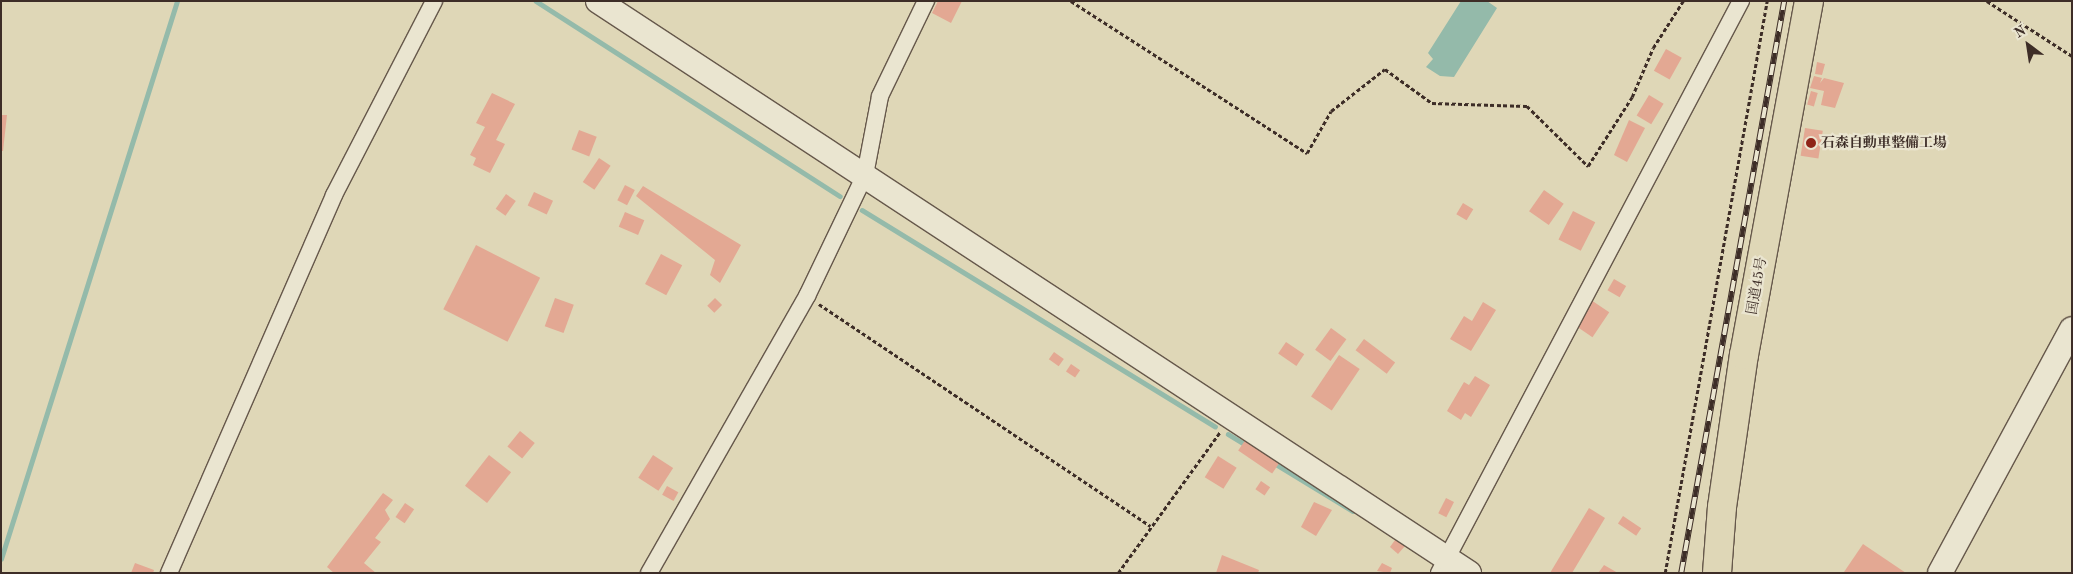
<!DOCTYPE html>
<meta charset="utf-8">
<style>
body{margin:0}
#map{position:relative;width:2073px;height:574px;overflow:hidden;background:#dfd7b7;font-family:"Old Standard TT","Noto Serif JP",serif}
div>[style]{position:absolute}
[style*='--x']{left:calc(var(--x)*1px);top:calc(var(--y)*1px);width:calc(var(--w)*1px);rotate:calc(var(--a)*1deg)}
.water>*{inset:0;background:#94baaa}
.stream>*{height:4.5px;margin:-2.25px;padding:0 2.25px;transform-origin:2.25px;border-radius:2.25px;background:#94baaa}
.building>*{inset:0;background:#e3a893;transform-origin:0 0}
.path>*{height:2.5px;margin-top:-1.25px;transform-origin:0;background:repeating-linear-gradient(90deg,#3d2d27 0 4px,transparent 0 6.5px)}
.roads{filter:drop-shadow(1px 0 #66584b) drop-shadow(-1px 0 #66584b) drop-shadow(0 1px #66584b) drop-shadow(0 -1px #66584b)}
.street>*{height:16px;margin:-8px;padding:0 8px;transform-origin:8px;border-radius:8px;background:#eae5d0}
.secondary>*{height:24px;margin:-12px;padding:0 12px;transform-origin:12px;border-radius:12px;background:#eae5d0}
.highway>*{height:28px;margin:-14px;padding:0 14px;transform-origin:14px;border-radius:14px;background:#dfd7b7}
.rail>*{height:5.5px;margin-top:-2.75px;transform-origin:0;background:repeating-linear-gradient(90deg,#eae5d0 0 11px,#3d2d27 0 22px);box-sizing:border-box;border-block:1px solid #3d2d27}
.dots>*{width:14px;height:14px;translate:-50% -50%;box-sizing:border-box;border:2px solid #eae5d0;border-radius:50%}
span{translate:-50% -50%;white-space:nowrap;text-align:center;line-height:1.15;-webkit-text-stroke:4.5px #eae5d0;paint-order:stroke}
.poi-label{font-size:14px;color:#3d2d27;font-weight:700}
.left{translate:0 -50%;text-align:left}
.street-label{font-size:14px;color:#3d2d27}
.frame{position:absolute;inset:0;border:2px solid #3d2d27;pointer-events:none}
.north{position:absolute;left:2003px;top:20px;width:50px;height:50px;-webkit-text-stroke:4px #eae5d0;paint-order:stroke;rotate:329deg;font-size:14px;font-weight:700;line-height:20px;text-align:center;color:#3d2d27}
.north::after{content:'';display:block;margin:auto;width:18px;height:22px;background:#3d2d27;clip-path:polygon(50% 0,100% 100%,50% 72%,0 100%)}
</style>
<div id="map">
<div class="water">
<div style="clip-path:polygon(1461px 1px,1487px 1px,1497px 8px,1454px 77px,1440px 76px,1426px 67px,1433px 59px,1428px 53px)"></div>
</div>
<div class="stream">
<div style="--x:536;--y:1;--w:361;--a:32.7"></div>
<div style="--x:862;--y:210;--w:414;--a:31.5"></div>
<div style="--x:1228;--y:434;--w:21;--a:31"></div>
<div style="--x:1274;--y:463;--w:92;--a:31.3"></div>
<div style="--x:1;--y:559;--w:585;--a:-72.49"></div>
</div>
<div class="building">
<div style="clip-path:polygon(938px 1px,962px 1px,951px 23px,932px 13px)"></div>
<div style="left:1666px;top:49px;width:18px;height:25px;rotate:29deg"></div>
<div style="clip-path:polygon(1817px 62px,1825px 64px,1822px 75px,1815px 74px)"></div>
<div style="clip-path:polygon(1814px 76px,1822px 78px,1820px 83px,1824px 78px,1844px 83px,1835px 108px,1821px 105px,1824px 91px,1810px 88px)"></div>
<div style="left:1811px;top:91px;width:7px;height:14px;rotate:16deg"></div>
<div style="clip-path:polygon(492px 93px,515px 104px,496px 140px,505px 144px,490px 173px,473px 165px,476px 158px,470px 155px,485px 127px,476px 123px)"></div>
<div style="left:1649px;top:95px;width:17px;height:24px;rotate:31deg"></div>
<div style="clip-path:polygon(1px 115px,7px 115px,3px 151px,1px 151px)"></div>
<div style="clip-path:polygon(1629px 120px,1645px 128px,1627px 162px,1614px 155px)"></div>
<div style="left:1805px;top:128px;width:18px;height:28px;rotate:9deg"></div>
<div style="left:579px;top:130px;width:19px;height:21px;rotate:21deg"></div>
<div style="left:599px;top:158px;width:14px;height:29px;rotate:34deg"></div>
<div style="left:625px;top:185px;width:11px;height:17px;rotate:27deg"></div>
<div style="clip-path:polygon(643px 186px,741px 245px,720px 283px,710px 275px,715px 260px,636px 196px)"></div>
<div style="left:1544px;top:190px;width:24px;height:26px;rotate:35deg"></div>
<div style="left:534px;top:192px;width:21px;height:15px;rotate:25deg"></div>
<div style="left:506px;top:194px;width:12px;height:18px;rotate:35deg"></div>
<div style="left:1463px;top:203px;width:12px;height:13px;rotate:31deg"></div>
<div style="left:1573px;top:211px;width:25px;height:32px;rotate:27deg"></div>
<div style="left:625px;top:212px;width:21px;height:16px;rotate:23deg"></div>
<div style="left:476px;top:245px;width:72px;height:72px;rotate:27deg"></div>
<div style="left:661px;top:254px;width:24px;height:34px;rotate:28deg"></div>
<div style="left:1614px;top:279px;width:14px;height:13px;rotate:30deg"></div>
<div style="left:555px;top:298px;width:20px;height:30px;rotate:20deg"></div>
<div style="left:715px;top:298px;width:10px;height:11px;rotate:45deg"></div>
<div style="left:1591px;top:300px;width:22px;height:30px;rotate:34deg"></div>
<div style="clip-path:polygon(1483px 302px,1496px 310px,1471px 351px,1450px 339px,1464px 316px,1472px 321px)"></div>
<div style="left:1331px;top:328px;width:19px;height:27px;rotate:36deg"></div>
<div style="left:1364px;top:339px;width:39px;height:14px;rotate:37deg"></div>
<div style="left:1286px;top:342px;width:22px;height:14px;rotate:34deg"></div>
<div style="left:1054px;top:352px;width:12px;height:9px;rotate:35deg"></div>
<div style="left:1339px;top:355px;width:25px;height:50px;rotate:34deg"></div>
<div style="left:1071px;top:364px;width:11px;height:9px;rotate:34deg"></div>
<div style="clip-path:polygon(1475px 376px,1490px 385px,1471px 417px,1465px 413px,1461px 420px,1447px 411px,1464px 382px,1469px 385px)"></div>
<div style="left:520px;top:431px;width:19px;height:20px;rotate:39deg"></div>
<div style="left:1246px;top:439px;width:41px;height:14px;rotate:34deg"></div>
<div style="left:489px;top:455px;width:28px;height:39px;rotate:38deg"></div>
<div style="left:653px;top:455px;width:24px;height:27px;rotate:33deg"></div>
<div style="left:1218px;top:456px;width:22px;height:25px;rotate:32deg"></div>
<div style="left:1261px;top:481px;width:11px;height:10px;rotate:34deg"></div>
<div style="left:667px;top:486px;width:13px;height:10px;rotate:29deg"></div>
<div style="clip-path:polygon(383px 493px,393px 500px,385px 510px,390px 519px,375px 538px,381px 542px,364px 563px,376px 573px,334px 573px,327px 567px)"></div>
<div style="left:1446px;top:498px;width:9px;height:17px;rotate:27deg"></div>
<div style="clip-path:polygon(1314px 502px,1332px 510px,1316px 536px,1301px 527px)"></div>
<div style="left:405px;top:503px;width:11px;height:17px;rotate:34deg"></div>
<div style="clip-path:polygon(1589px 508px,1605px 518px,1572px 573px,1550px 573px)"></div>
<div style="left:1623px;top:516px;width:22px;height:9px;rotate:34deg"></div>
<div style="clip-path:polygon(1395px 540px,1405px 546px,1398px 554px,1390px 547px)"></div>
<div style="clip-path:polygon(1863px 544px,1906px 573px,1844px 572px)"></div>
<div style="clip-path:polygon(1222px 555px,1259px 570px,1258px 573px,1216px 573px)"></div>
<div style="clip-path:polygon(135px 563px,154px 570px,153px 573px,131px 573px)"></div>
<div style="clip-path:polygon(1382px 563px,1392px 568px,1390px 573px,1377px 571px)"></div>
<div style="clip-path:polygon(1604px 565px,1618px 573px,1599px 572px)"></div>
</div>
<div class="path">
<div style="--x:1071;--y:1;--w:281;--a:32.8"></div>
<div style="--x:1307;--y:153;--w:48;--a:-60.3"></div>
<div style="--x:1331;--y:111;--w:68;--a:-37.9"></div>
<div style="--x:1385;--y:69;--w:58;--a:35.9"></div>
<div style="--x:1432;--y:103;--w:95;--a:1.8"></div>
<div style="--x:1527;--y:106;--w:86;--a:44.5"></div>
<div style="--x:1588;--y:166;--w:82;--a:-57.5"></div>
<div style="--x:1632;--y:97;--w:53;--a:-66.8"></div>
<div style="--x:1653;--y:48;--w:56;--a:-57.4"></div>
<div style="--x:1987;--y:1;--w:101;--a:32.9"></div>
<div style="--x:819;--y:304;--w:399;--a:33.8"></div>
<div style="--x:1118;--y:573;--w:174;--a:-54.1"></div>
<div style="--x:1665;--y:573;--w:581;--a:-79.89"></div>
</div>
<div class="roads">
<div class="street">
<div style="--x:169;--y:573;--w:412;--a:-66.4"></div>
<div style="--x:334;--y:195;--w:218;--a:-62.7"></div>
<div style="--x:649;--y:573;--w:319;--a:-60.3"></div>
<div style="--x:807;--y:296;--w:134;--a:-64.4"></div>
<div style="--x:865;--y:175;--w:80;--a:-79.2"></div>
<div style="--x:880;--y:96;--w:106;--a:-64.2"></div>
<div style="--x:1439;--y:573;--w:647;--a:-62.17"></div>
</div>
<div class="secondary">
<div style="--x:598;--y:1;--w:1042;--a:33.29"></div>
<div style="--x:1940;--y:573;--w:277;--a:-61.6"></div>
</div>
<div class="highway">
<div style="--x:1717;--y:573;--w:66;--a:-85.7"></div>
<div style="--x:1722;--y:507;--w:154;--a:-81.8"></div>
<div style="--x:1744;--y:355;--w:360;--a:-79.6"></div>
</div>
</div>
<div class="rail">
<div style="--x:1681;--y:573;--w:581;--a:-79.79"></div>
</div>
<div class="dots">
<div style="left:1811px;top:143px;background:#8f2418"></div>
</div>
<div class="poi-label">
<span class="left" style="left:1821px;top:143px">石森自動車整備工場</span>
</div>
<div class="street-label">
<span style="left:1757px;top:286px;rotate:-80deg">国道45号</span>
</div>
<div class="frame"></div>
<div class="north">N</div>
</div>
